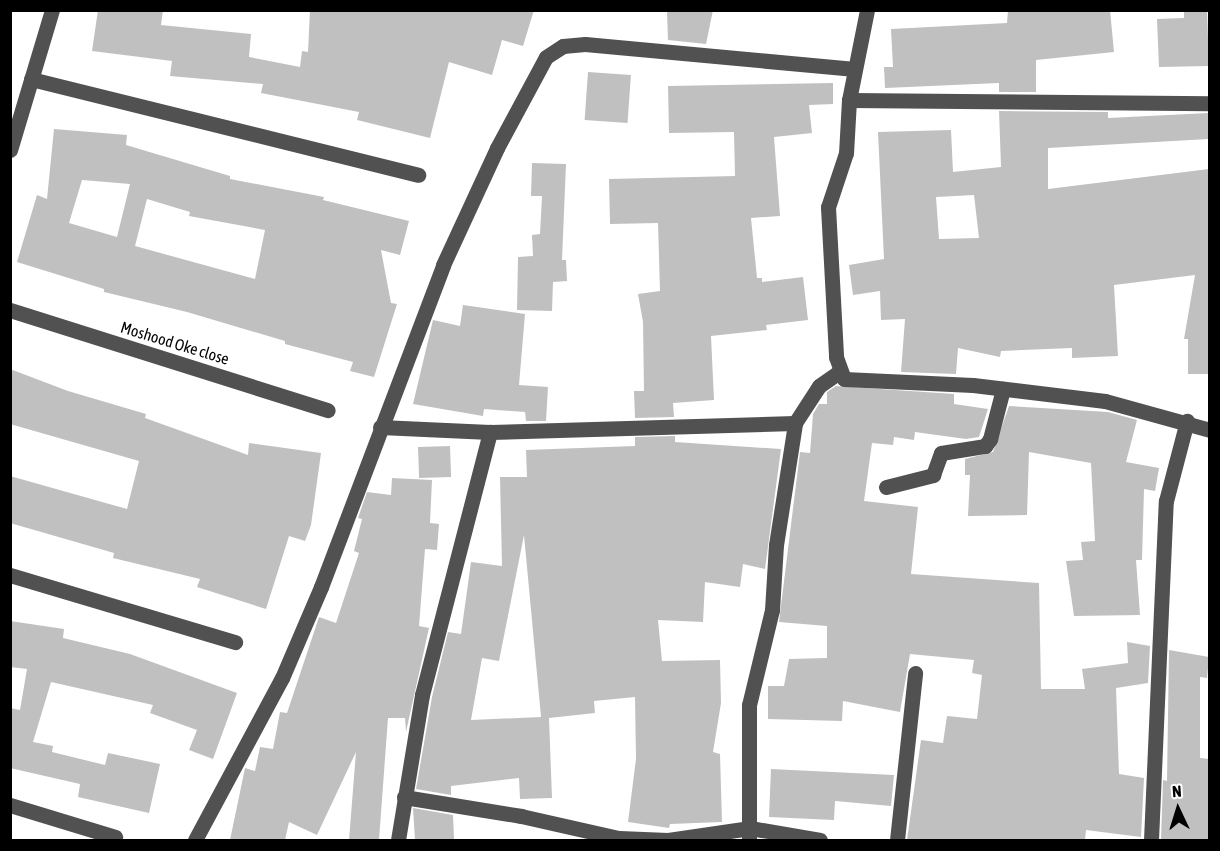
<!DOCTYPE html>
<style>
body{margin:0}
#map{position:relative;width:1220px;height:851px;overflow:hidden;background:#fff;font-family:"Asap Condensed",sans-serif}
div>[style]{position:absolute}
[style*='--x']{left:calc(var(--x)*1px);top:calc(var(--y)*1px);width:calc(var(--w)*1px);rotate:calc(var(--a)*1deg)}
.building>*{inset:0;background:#c0c0c0;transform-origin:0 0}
.minor>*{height:15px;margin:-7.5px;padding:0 7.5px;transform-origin:7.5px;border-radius:7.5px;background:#515151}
span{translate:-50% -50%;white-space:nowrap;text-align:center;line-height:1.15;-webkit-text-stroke:6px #fff;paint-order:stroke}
.street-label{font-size:16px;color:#000}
.frame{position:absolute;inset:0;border:12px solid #000;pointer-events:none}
.north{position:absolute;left:1148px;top:779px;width:60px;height:60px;-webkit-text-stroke:4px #fff;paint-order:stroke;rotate:356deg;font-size:16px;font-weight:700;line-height:24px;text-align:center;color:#000}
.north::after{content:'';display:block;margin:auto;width:21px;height:27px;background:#000;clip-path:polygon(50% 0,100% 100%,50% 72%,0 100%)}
</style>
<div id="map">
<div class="building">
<div style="clip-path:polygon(98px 10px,163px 10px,161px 25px,251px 34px,249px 57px,300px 67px,302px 51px,308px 52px,310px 10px,534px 10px,523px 46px,502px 40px,492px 75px,449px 62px,430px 138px,357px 120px,359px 112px,261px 93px,263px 84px,170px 76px,172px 61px,92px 51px)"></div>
<div style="clip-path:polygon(667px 10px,713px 10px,706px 44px,668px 40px)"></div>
<div style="clip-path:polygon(1008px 10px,1110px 10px,1114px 52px,1036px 60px,1036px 92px,999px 92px,999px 83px,885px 88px,884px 67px,893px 67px,891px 29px,1007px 23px)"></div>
<div style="clip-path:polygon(1184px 10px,1207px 10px,1209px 66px,1159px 67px,1157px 19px,1184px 18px)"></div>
<div style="left:588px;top:72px;width:43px;height:48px;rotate:4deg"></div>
<div style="clip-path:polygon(833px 83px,833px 104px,809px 105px,812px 133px,774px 137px,780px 216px,751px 218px,757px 278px,762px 278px,762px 282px,803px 277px,808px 320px,766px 325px,767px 330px,711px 336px,714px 400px,673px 403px,674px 417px,635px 418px,634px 391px,644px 391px,643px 322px,638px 294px,660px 291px,658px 223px,610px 224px,609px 179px,735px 176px,734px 132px,669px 133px,668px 86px)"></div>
<div style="clip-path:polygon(evenodd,999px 111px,1108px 112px,1108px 118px,1209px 113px,1209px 139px,1048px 148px,1048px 189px,1209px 169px,1209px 374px,1188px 374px,1188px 339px,1184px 339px,1195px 275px,1114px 285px,1118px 356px,1072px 358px,1072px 348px,1001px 351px,1000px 357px,958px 348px,956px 374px,901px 372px,905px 319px,881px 320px,880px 291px,853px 295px,849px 265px,884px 259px,878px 132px,951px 130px,953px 172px,1001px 167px,999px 111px,974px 195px,979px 238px,939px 239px,936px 197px,974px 195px)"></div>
<div style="clip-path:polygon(evenodd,54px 129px,127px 135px,126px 145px,230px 176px,230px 179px,324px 197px,323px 200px,409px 221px,400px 255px,381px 250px,391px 303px,397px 304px,374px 377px,350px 371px,353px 362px,285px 344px,285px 341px,187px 312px,104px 292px,104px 289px,17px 262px,37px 195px,47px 199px,54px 129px,82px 180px,130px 184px,117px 237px,69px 223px,82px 180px,54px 129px,147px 199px,190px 212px,189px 216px,265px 230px,255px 279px,135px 246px,147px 199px)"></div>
<div style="clip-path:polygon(532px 163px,566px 164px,562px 260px,566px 260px,567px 281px,553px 282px,552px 311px,517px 310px,518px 257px,533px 256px,532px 235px,540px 234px,542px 196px,531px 196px)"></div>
<div style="clip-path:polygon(463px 305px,525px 314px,519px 385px,548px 387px,546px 421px,526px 421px,525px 412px,484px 409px,483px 416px,413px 404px,433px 320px,460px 326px)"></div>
<div style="clip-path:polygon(10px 369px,68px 391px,146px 414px,145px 418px,248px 455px,249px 443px,321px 453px,311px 525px,305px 541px,289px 536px,266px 609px,197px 587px,200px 579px,113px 558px,114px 553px,10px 523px,10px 476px,127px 509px,139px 461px,10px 424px)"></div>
<div style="clip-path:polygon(836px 386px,954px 394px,954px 404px,988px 409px,979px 437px,966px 439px,915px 432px,914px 440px,894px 437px,893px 445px,872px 443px,864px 501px,918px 507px,911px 574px,1039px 583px,1041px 689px,1085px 689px,1082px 669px,1128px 663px,1127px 642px,1150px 646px,1148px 683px,1116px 688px,1119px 774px,1144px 778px,1141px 837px,1086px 830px,1085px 840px,907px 840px,921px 740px,943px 743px,947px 716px,977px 719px,982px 675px,972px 673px,974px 660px,910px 654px,900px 712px,843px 701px,842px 721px,768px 719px,768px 686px,784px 686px,789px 659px,827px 658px,827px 626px,779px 622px,800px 452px,810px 453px,813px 414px,819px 404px,827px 404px,827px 392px)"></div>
<div style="clip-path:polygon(1009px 406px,1108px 412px,1137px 420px,1126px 462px,1159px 468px,1155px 491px,1144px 489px,1142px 560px,1136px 560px,1140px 615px,1074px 616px,1066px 561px,1083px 560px,1081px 542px,1095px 541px,1091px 463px,1029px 452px,1027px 515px,968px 516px,970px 475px,965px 475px,965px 459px,993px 452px)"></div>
<div style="clip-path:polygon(evenodd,675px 436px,675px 442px,781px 449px,765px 569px,743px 564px,740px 587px,705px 582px,703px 622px,658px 620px,662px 661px,720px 660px,721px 703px,713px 752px,720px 754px,722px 822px,670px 824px,669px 828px,628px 822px,636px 759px,635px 697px,594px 701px,595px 713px,549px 718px,552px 798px,520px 799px,519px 778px,451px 786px,451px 795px,416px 789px,432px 697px,448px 632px,461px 634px,471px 562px,502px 566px,500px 477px,527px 477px,526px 450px,635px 446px,635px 437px,675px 436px,524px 535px,541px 717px,471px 720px,482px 658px,499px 661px,524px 535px)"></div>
<div style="left:450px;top:446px;width:31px;height:32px;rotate:88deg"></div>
<div style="clip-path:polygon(392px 478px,432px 480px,430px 523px,439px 524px,437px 550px,425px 549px,419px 626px,429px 628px,406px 732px,405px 718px,388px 718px,379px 840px,349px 840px,356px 752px,317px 835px,289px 822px,285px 840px,230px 840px,245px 768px,255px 771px,260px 747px,273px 749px,280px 712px,287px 713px,319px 617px,336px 623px,359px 553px,354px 551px,362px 519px,358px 518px,367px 492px,391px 495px)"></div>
<div style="clip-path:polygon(10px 621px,64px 629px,63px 638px,130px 654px,237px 693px,213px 759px,189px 750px,197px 730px,150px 713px,153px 705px,51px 682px,33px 742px,53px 746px,52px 752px,105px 765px,108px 753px,160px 764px,149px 813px,78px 797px,80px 784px,10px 768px,10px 708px,20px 710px,27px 669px,10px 667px)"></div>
<div style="clip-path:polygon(1169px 650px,1209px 657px,1207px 678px,1200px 677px,1200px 758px,1209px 759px,1209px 840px,1161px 840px,1163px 780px,1167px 781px)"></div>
<div style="clip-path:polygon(771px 769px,894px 775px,891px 806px,835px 801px,834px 820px,769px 817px)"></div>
<div style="clip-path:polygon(413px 808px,453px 815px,454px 839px,415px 840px)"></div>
</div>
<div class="minor">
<div style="--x:867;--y:10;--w:92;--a:101.3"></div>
<div style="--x:849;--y:100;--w:53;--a:93.2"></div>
<div style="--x:846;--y:153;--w:57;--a:108.4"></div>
<div style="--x:828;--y:207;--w:150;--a:86.9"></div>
<div style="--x:836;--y:357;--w:23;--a:70"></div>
<div style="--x:844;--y:379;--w:129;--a:2.7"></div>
<div style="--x:973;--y:385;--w:133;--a:6.9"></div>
<div style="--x:1105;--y:401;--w:109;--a:15.4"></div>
<div style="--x:31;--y:79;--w:399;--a:13.9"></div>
<div style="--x:849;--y:100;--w:361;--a:0.5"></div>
<div style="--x:10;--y:150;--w:146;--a:-73.3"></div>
<div style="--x:10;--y:310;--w:333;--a:17.5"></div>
<div style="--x:380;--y:427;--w:110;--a:2.6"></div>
<div style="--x:490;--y:432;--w:305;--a:-1.7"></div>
<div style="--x:886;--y:487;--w:49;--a:-14.3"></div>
<div style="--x:933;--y:475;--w:23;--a:-70"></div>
<div style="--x:941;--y:453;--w:45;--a:-9"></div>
<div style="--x:985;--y:446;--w:9;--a:-54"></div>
<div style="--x:990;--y:439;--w:52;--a:-75.4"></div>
<div style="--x:10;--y:575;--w:235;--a:16.6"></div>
<div style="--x:404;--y:797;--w:119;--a:9.2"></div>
<div style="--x:521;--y:816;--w:100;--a:12.7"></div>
<div style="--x:619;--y:838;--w:49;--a:2.3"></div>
<div style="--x:668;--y:840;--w:83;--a:-8.3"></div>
<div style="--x:750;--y:828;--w:71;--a:9.7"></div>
<div style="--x:10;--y:805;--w:110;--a:16.9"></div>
<div style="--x:195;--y:840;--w:184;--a:-61.8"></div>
<div style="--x:282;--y:678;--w:99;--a:-66.8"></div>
<div style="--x:321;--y:587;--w:344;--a:-69.2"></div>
<div style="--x:443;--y:265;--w:129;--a:-65.2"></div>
<div style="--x:497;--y:148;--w:103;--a:-61.7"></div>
<div style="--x:546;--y:57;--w:20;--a:-33"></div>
<div style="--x:563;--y:46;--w:22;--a:-5"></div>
<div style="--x:585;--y:44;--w:271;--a:5.3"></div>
<div style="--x:398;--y:840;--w:147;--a:-80.6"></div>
<div style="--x:422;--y:695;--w:272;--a:-75.5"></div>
<div style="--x:749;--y:840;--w:135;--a:-90"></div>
<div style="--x:749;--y:705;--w:98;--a:-76.4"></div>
<div style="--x:772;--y:610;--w:65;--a:-86.5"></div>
<div style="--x:776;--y:545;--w:123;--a:-81.1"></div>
<div style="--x:795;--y:423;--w:44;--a:-57"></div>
<div style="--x:819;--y:386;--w:24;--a:-35"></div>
<div style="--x:897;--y:840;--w:168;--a:-83.8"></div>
<div style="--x:1151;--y:840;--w:339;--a:-87.5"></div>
<div style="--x:1166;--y:501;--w:83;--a:-75.3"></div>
</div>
<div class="street-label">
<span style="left:175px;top:343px;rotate:17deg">Moshood Oke close</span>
</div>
<div class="frame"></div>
<div class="north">N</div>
</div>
